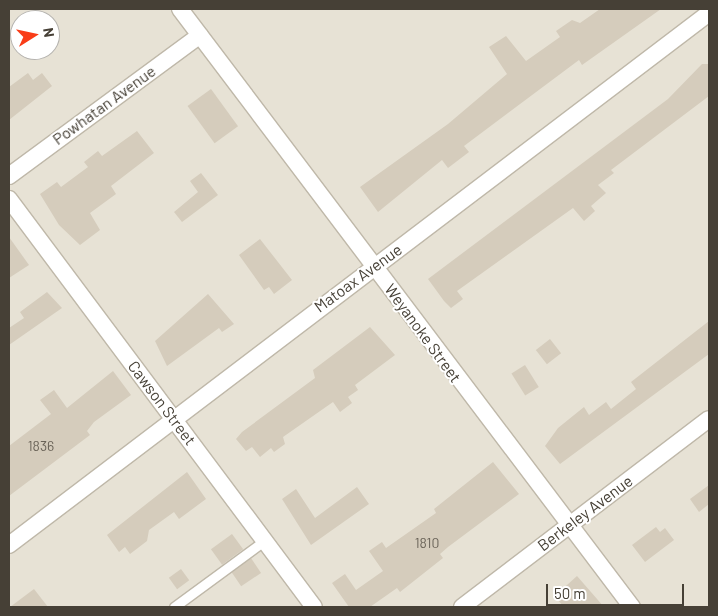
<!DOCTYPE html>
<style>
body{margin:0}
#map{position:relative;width:718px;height:616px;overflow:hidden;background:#f3f0e7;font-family:Barlow,sans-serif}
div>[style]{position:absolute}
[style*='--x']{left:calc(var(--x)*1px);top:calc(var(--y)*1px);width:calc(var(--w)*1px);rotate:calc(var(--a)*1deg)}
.residential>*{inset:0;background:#e7e2d5}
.building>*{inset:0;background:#d5ccbc;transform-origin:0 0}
.roads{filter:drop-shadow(1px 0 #bfb8a9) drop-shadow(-1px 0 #bfb8a9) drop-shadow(0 1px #bfb8a9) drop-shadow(0 -1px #bfb8a9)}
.lane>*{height:9px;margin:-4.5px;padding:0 4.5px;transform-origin:4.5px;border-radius:4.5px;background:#fff}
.street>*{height:16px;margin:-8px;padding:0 8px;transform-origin:8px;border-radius:8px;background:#fff}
span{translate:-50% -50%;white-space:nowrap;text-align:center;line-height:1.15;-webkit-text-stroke:4px #fff;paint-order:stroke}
.number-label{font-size:14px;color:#6a6358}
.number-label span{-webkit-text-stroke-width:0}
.street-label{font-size:16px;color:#464036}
.frame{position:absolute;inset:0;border:10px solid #464036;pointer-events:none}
.north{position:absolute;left:10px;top:10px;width:50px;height:50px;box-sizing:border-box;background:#fff;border:1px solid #b5b3af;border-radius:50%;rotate:80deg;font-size:14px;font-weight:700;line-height:20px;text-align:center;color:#464036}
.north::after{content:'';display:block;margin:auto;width:18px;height:22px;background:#f93d18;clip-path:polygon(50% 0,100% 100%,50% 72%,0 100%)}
.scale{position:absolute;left:546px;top:584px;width:138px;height:22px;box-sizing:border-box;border:2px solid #464036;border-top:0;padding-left:6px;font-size:15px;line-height:18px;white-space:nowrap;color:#464036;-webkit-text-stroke:4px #fff;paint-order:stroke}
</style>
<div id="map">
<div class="residential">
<div style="clip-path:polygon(evenodd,9px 9px,709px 9px,709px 607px,9px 607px,9px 9px,20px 20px,50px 20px,50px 50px,20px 50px,20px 20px)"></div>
</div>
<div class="building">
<div style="clip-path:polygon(600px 9px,661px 9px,582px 65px,579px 60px,464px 146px,469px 152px,448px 168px,442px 160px,378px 212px,360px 187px,448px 124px,507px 74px,489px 47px,506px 36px,526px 61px,560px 37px,556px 31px,572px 20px,580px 23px)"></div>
<div style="clip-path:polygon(702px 64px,709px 64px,709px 96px,611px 170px,614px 173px,598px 185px,606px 193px,591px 206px,595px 211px,584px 221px,573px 208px,457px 291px,463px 299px,451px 308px,444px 301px,428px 279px,668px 99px)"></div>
<div style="clip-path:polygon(28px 73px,33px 80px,42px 73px,52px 86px,9px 120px,9px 87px)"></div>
<div style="left:211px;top:89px;width:46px;height:29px;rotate:54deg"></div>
<div style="clip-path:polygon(137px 131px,154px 153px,111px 186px,116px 194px,90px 213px,100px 230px,80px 245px,59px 225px,40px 194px,57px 182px,61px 187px,88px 167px,84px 162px,98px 151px,102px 156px)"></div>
<div style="clip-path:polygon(201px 173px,218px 195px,182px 222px,174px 212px,198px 192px,190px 181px)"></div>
<div style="clip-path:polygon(9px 237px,29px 265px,9px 278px)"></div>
<div style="clip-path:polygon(260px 239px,292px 280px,274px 294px,269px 287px,264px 290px,239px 255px)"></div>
<div style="clip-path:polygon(47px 292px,62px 308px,9px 345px,9px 328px,24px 318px,20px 312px)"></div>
<div style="clip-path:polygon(208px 294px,234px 324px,222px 332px,219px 328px,167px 366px,155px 341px)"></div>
<div style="clip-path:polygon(709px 321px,709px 354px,560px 464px,545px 446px,558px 428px,584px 407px,589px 415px,606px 402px,611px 409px,636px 389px,631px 382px)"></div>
<div style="clip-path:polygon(370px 327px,395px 355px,355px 385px,358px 390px,348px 397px,352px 403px,340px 412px,333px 402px,283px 437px,285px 444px,274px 452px,271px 448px,260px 457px,252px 447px,246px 451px,236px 439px,242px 432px,315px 378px,313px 370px)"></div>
<div style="left:550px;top:339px;width:18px;height:18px;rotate:52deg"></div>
<div style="left:525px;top:365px;width:26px;height:16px;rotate:58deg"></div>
<div style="clip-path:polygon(113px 371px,131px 395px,94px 422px,87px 431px,90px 435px,9px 496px,9px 446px,51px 414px,40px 400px,54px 390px,67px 408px)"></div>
<div style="clip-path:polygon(493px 462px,519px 494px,448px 547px,440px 554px,443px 558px,400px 592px,397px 588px,370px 607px,349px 607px,332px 583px,345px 574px,356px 590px,383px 571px,369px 551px,382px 542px,386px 548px,436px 513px,434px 509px)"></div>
<div style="clip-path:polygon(187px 472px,206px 499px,179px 519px,174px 512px,149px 530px,147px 541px,130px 554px,125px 547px,119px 552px,107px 535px)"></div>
<div style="clip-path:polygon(709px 485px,709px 504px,699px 512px,690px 499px)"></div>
<div style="clip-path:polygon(357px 487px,369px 504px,311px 545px,282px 499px,296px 489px,315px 518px)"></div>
<div style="clip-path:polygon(656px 527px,660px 532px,665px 528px,674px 540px,645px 562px,632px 545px)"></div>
<div style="left:232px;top:534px;width:19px;height:26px;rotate:54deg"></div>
<div style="left:251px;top:558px;width:18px;height:24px;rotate:56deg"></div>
<div style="left:181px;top:569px;width:14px;height:15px;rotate:54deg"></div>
<div style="clip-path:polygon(577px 576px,604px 607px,564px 607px,557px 599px,557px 594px)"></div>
<div style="clip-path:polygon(34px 589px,48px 607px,10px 607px)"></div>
</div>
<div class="roads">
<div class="lane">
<div style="--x:174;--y:607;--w:112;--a:-36.3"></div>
</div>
<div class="street">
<div style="--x:180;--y:9;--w:750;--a:52.92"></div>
<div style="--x:9;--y:176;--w:237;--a:-36.4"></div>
<div style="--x:9;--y:199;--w:509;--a:53.22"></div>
<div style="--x:9;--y:545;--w:879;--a:-37.23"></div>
<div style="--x:462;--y:607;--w:310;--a:-37.3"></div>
</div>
</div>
<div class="number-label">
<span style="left:41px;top:446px">1836</span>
<span style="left:427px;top:543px">1810</span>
</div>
<div class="street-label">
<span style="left:104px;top:105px;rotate:-36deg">Powhatan Avenue</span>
<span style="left:358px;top:278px;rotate:-36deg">Matoax Avenue</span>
<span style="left:423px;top:333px;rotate:54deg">Weyanoke Street</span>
<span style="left:162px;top:403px;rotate:53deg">Cawson Street</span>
<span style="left:585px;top:513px;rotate:-37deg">Berkeley Avenue</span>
</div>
<div class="frame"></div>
<div class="north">N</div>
<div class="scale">50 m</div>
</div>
